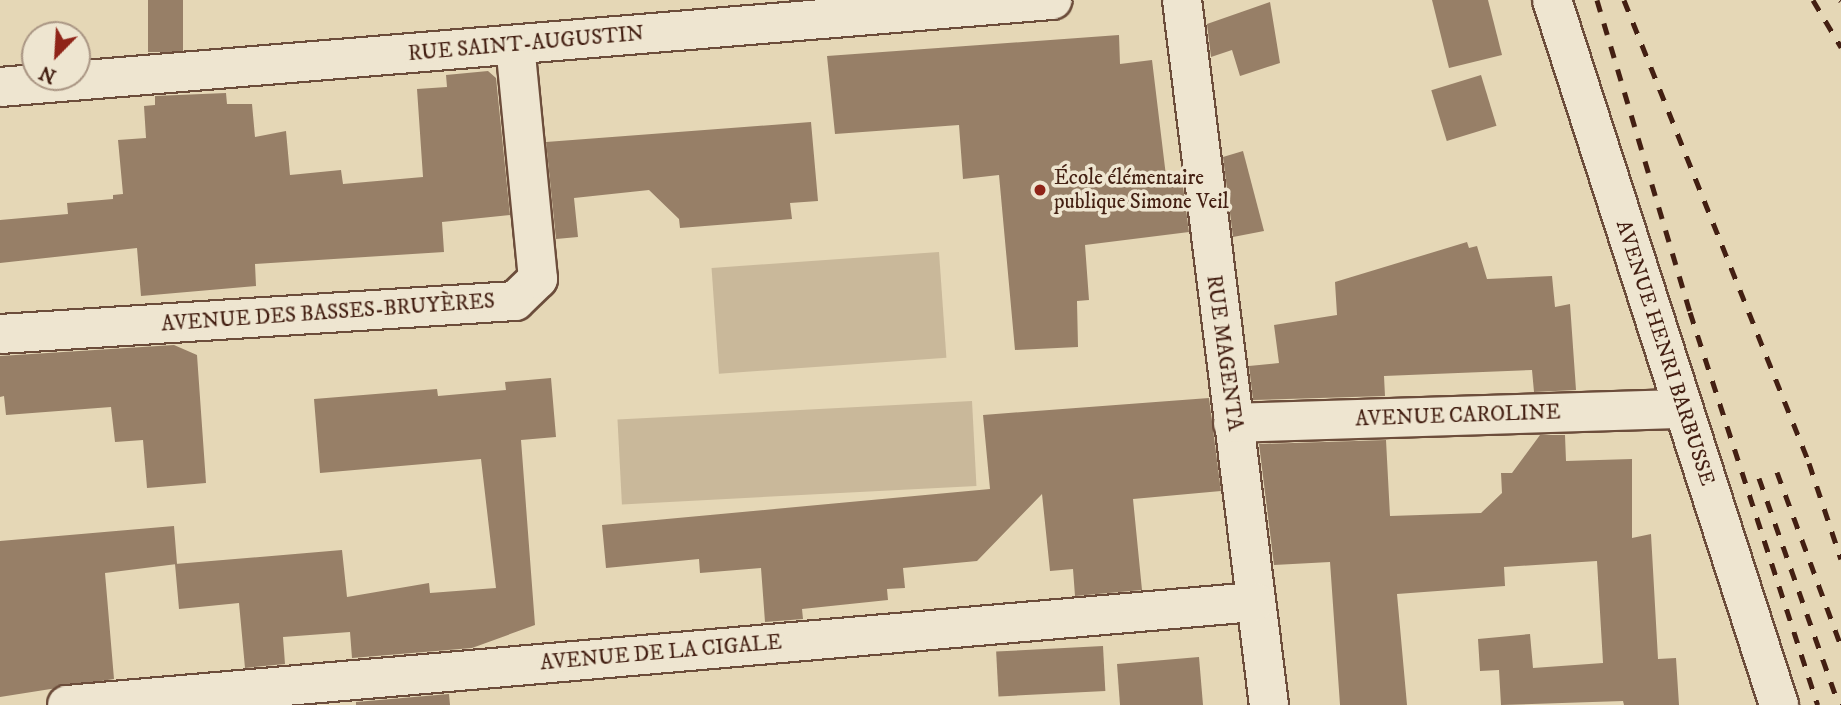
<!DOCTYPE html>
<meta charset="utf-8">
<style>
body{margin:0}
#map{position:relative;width:1841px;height:705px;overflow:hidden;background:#e5d7b6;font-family:"IM FELL DW Pica",serif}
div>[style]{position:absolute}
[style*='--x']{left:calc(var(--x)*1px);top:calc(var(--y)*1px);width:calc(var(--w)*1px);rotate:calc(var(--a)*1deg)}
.green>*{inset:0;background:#c9b89a;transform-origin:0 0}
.building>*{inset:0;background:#977f67;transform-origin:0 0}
.roads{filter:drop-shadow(2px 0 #6c4d3b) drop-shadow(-2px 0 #6c4d3b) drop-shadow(0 2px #6c4d3b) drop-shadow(0 -2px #6c4d3b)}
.minor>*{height:38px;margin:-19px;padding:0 19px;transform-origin:19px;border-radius:19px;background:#eee5d0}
.rail>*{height:5px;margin-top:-2.5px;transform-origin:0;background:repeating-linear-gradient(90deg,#431f12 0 12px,transparent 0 24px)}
.dots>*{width:19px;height:19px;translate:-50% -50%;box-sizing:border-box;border:4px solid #eee5d0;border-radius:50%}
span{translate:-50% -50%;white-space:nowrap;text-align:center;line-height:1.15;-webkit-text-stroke:7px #eee5d0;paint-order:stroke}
.street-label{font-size:21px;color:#431f12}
.poi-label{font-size:21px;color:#431f12}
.left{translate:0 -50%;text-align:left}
.north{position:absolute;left:21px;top:21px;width:70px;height:70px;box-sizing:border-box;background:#eee5d0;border:2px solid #aa9684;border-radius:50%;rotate:204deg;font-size:19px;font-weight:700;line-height:28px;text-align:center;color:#431f12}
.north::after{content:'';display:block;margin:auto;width:24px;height:32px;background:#8f2418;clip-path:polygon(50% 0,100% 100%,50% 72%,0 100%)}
</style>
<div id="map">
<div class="green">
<div style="left:939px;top:252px;width:106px;height:228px;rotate:86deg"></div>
<div style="left:972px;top:401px;width:85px;height:355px;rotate:87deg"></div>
</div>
<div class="building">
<div style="left:148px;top:0;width:35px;height:52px"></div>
<div style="clip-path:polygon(1432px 0,1488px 0,1502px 55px,1449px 68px)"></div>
<div style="clip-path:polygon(1270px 2px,1280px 63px,1240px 76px,1232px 50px,1211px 57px,1207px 24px)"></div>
<div style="clip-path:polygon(1119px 35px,1120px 64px,1152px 60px,1166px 176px,1181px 171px,1189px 232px,1085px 245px,1089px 300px,1077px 301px,1078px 347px,1015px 350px,999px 175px,963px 179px,959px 125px,835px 134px,827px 56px)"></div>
<div style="clip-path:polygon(488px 71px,496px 78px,510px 215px,442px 222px,444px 252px,255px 264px,256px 286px,141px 296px,137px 248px,0 263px,0 220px,68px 214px,67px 203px,113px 199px,113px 195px,123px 194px,118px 140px,146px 138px,144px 106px,155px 105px,155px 96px,226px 93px,227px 104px,252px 104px,255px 137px,286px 131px,290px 175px,341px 170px,343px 184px,423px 177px,417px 89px,447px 87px,446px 75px)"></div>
<div style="left:1481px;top:75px;width:53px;height:52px;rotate:73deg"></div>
<div style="clip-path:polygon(811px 122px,818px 201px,790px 203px,792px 219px,680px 228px,679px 219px,649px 190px,574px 198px,578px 237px,556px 239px,546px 142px)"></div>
<div style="clip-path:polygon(1243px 151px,1264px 231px,1233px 237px,1223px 157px)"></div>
<div style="clip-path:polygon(1467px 242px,1469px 248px,1477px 246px,1487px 279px,1552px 276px,1555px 307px,1570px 304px,1576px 390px,1534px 392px,1532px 370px,1384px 376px,1385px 396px,1253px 400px,1249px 366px,1279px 363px,1274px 325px,1337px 315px,1335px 282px)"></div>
<div style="clip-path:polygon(174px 345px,197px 355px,206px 483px,147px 488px,143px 440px,115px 442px,111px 407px,6px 415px,4px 396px,0 397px,0 356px)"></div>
<div style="clip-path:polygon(551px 378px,556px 437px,521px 440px,535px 625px,472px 648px,352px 658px,350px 632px,283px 637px,285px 664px,245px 668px,239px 603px,179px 609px,175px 564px,342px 550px,347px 597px,429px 583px,430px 593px,496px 588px,481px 459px,320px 473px,314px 399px,437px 389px,438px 396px,506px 390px,505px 382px)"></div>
<div style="clip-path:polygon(1209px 398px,1221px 491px,1133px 499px,1142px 590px,1075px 596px,1073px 569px,1050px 571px,1042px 494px,977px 561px,903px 568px,905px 588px,887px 589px,888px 600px,802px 609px,803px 619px,765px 622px,761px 568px,700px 573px,699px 559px,606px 568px,602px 525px,990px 489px,983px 415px)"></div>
<div style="clip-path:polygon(1540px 435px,1565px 435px,1566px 461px,1632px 459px,1632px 538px,1651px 534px,1658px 659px,1676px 658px,1679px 705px,1624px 705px,1623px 701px,1501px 705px,1499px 670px,1480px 671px,1478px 639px,1530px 634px,1533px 668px,1603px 663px,1597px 561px,1504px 567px,1505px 586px,1397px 594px,1407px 705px,1340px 705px,1330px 562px,1274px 565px,1259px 444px,1386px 440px,1390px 516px,1481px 513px,1502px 493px,1501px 473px,1512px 473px)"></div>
<div style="clip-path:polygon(174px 526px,177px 564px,105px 573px,114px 679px,0 697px,0 541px)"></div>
<div style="left:1103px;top:646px;width:45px;height:107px;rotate:87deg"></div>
<div style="clip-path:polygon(1199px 657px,1203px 705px,1120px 705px,1117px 664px)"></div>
<div style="clip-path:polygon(449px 694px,450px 705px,356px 705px,356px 702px)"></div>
</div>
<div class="roads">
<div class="minor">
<div style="--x:1182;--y:0;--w:710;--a:82.97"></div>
<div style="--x:1552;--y:0;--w:741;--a:72.15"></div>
<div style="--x:0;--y:87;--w:1056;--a:-4.73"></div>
<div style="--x:0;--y:334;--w:516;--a:-3.67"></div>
<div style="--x:515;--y:301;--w:32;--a:-44"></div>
<div style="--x:538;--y:279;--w:235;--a:-95.6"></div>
<div style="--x:1233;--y:423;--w:450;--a:-1.8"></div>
<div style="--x:67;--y:705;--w:1192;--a:-4.96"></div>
</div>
</div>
<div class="rail">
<div style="--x:1597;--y:0;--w:326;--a:73.4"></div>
<div style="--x:1690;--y:312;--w:413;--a:72"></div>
<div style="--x:1624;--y:0;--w:499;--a:68.2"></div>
<div style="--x:1809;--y:463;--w:101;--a:71.6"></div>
<div style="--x:1813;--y:0;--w:55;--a:59.2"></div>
<div style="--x:1840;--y:0;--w:1;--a:45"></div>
<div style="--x:1777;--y:472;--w:185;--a:69.8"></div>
<div style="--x:1759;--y:478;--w:241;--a:70.6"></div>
</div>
<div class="dots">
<div style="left:1040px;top:190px;background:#8f2418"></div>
</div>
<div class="street-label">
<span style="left:526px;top:44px;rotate:-5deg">RUE SAINT-AUGUSTIN</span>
<span style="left:328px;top:313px;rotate:-4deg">AVENUE DES BASSES-BRUYÈRES</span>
<span style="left:1224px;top:353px;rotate:82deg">RUE MAGENTA</span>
<span style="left:1665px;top:353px;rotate:72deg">AVENUE HENRI BARBUSSE</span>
<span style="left:1458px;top:416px;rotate:-2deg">AVENUE CAROLINE</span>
<span style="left:661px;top:653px;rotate:-5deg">AVENUE DE LA CIGALE</span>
</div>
<div class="poi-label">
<span class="left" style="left:1054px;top:190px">École élémentaire<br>publique Simone Veil</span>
</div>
<div class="north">N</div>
</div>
